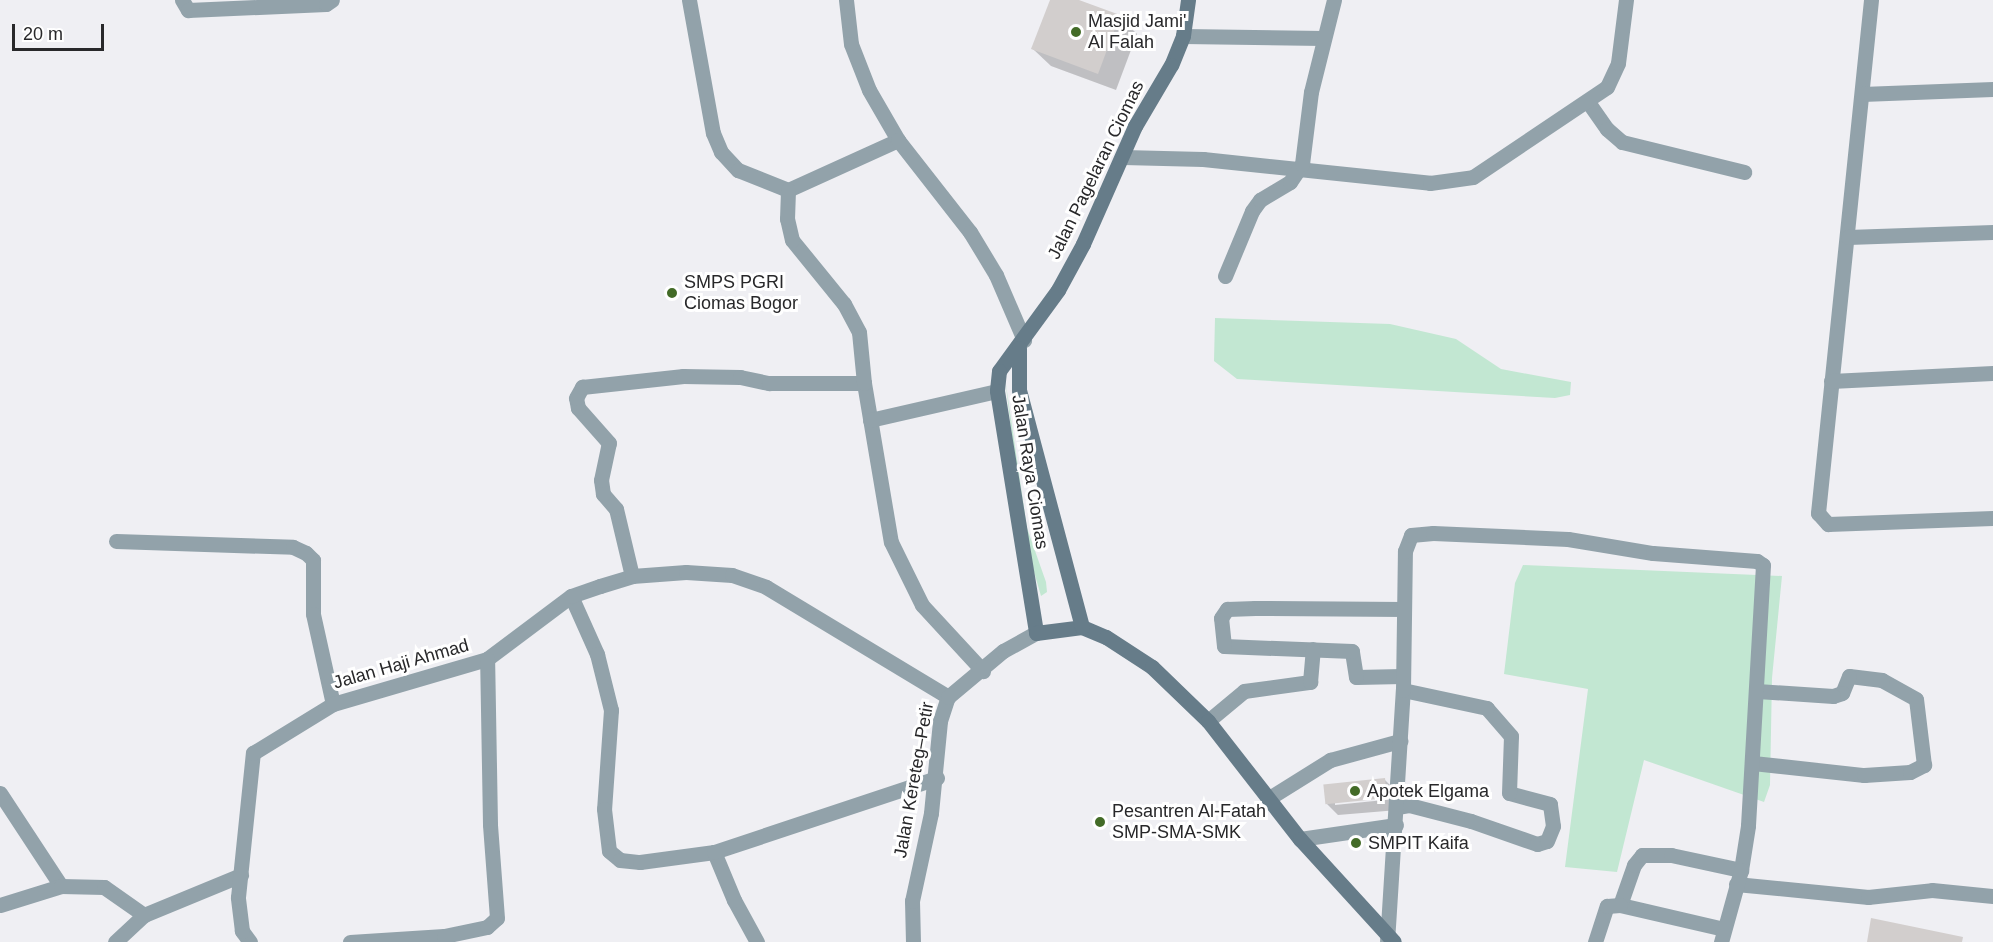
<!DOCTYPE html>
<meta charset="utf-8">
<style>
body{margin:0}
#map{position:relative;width:1993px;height:942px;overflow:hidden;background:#efeff3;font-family:Arial,sans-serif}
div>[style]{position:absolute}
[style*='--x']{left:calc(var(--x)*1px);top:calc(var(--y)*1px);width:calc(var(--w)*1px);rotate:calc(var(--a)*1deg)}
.green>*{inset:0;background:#c2e7d2}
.shadow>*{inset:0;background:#0003}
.building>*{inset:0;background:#d2cecd;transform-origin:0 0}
.minor>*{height:15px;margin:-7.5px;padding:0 7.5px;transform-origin:7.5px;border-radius:7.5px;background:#92a2aa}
.tertiary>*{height:15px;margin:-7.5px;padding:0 7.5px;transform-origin:7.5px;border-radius:7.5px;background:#92a2aa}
.secondary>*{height:15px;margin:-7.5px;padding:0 7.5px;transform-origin:7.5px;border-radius:7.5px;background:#667c89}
.dots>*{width:16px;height:16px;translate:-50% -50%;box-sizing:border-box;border:3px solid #fff;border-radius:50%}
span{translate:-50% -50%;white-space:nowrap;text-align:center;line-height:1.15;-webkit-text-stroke:6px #fff;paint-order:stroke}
.poi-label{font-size:18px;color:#28282a}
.left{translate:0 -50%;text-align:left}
.street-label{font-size:18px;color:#28282a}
.scale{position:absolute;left:12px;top:24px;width:92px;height:27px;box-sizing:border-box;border:3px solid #28282a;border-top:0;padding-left:8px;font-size:18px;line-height:21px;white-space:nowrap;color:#28282a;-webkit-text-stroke:4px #fff;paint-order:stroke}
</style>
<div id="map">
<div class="green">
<div style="clip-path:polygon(1215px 318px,1390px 324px,1456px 339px,1501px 369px,1571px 382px,1570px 395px,1555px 398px,1237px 379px,1214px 361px)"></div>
<div style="clip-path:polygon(1005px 378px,1027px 528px,1046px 582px,1047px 592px,1041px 596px,1024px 537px)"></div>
<div style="clip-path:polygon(1523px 565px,1782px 576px,1772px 678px,1770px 785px,1764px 802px,1644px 760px,1617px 872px,1565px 867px,1588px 689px,1504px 674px,1515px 583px)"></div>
</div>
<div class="shadow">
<div style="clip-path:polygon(1051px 0,1075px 0,1119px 16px,1137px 34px,1116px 90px,1051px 66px,1033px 49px)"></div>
<div style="clip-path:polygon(evenodd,1384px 779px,1396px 791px,1398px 810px,1338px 815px,1326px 803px,1384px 779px,1394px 796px,1394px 799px,1335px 805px,1335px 802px,1394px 796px)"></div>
</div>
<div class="building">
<div style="clip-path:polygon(1050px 0,1079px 0,1120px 15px,1098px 74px,1031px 49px)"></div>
<div style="left:1385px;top:778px;width:20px;height:62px;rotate:84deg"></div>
<div style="clip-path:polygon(1871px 918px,1963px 937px,1962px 942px,1867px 942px)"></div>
</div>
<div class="minor">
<div style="--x:182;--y:0;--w:12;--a:59"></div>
<div style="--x:188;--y:10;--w:138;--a:-2.5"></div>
<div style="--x:326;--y:4;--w:7;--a:-34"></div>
<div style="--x:689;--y:0;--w:135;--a:79.8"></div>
<div style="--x:713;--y:133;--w:21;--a:67"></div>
<div style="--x:721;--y:152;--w:25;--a:47"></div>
<div style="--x:738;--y:170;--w:54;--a:21.8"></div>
<div style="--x:788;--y:190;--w:121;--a:-24.4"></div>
<div style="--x:846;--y:0;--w:44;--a:83.5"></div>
<div style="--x:851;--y:44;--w:49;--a:68.6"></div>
<div style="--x:869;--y:90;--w:58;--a:59.9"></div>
<div style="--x:898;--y:140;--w:117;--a:52"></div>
<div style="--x:970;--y:232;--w:50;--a:58.8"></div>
<div style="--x:996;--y:275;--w:71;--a:66.7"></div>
<div style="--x:1871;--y:0;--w:516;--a:95.9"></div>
<div style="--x:1818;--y:513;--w:15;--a:48"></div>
<div style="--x:1828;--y:524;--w:165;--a:-2.1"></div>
<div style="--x:1183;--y:36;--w:140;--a:0.8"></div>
<div style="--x:1862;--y:94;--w:131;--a:-2.2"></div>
<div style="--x:1588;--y:102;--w:33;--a:55"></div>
<div style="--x:1607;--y:129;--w:20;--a:41"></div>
<div style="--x:1622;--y:142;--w:126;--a:13.8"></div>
<div style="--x:1123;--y:157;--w:80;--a:1.4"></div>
<div style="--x:1203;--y:159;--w:228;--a:6"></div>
<div style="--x:1430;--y:183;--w:43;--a:-7.9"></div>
<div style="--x:1473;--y:177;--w:161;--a:-33.9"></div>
<div style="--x:1607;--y:87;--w:26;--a:-65"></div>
<div style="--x:1618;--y:63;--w:64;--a:-82.8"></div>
<div style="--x:1848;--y:237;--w:145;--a:-2"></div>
<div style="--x:1225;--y:276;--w:70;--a:-67.4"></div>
<div style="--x:1252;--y:211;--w:14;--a:-54"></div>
<div style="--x:1260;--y:200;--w:35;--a:-31"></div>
<div style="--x:1290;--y:182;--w:22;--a:-56"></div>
<div style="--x:1302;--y:164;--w:73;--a:-82.9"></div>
<div style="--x:1311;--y:92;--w:95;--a:-76"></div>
<div style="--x:1831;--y:381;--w:162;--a:-2.8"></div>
<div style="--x:864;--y:383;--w:161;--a:80.4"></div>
<div style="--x:891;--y:542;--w:70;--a:63.8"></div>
<div style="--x:922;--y:605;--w:90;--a:47.3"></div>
<div style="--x:870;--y:420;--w:130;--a:-12.9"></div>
<div style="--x:116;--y:541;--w:177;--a:1.9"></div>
<div style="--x:293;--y:547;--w:14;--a:25"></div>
<div style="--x:306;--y:553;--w:10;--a:45"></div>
<div style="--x:313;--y:560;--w:54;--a:90"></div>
<div style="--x:313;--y:614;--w:92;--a:77.5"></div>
<div style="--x:632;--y:576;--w:69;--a:-103.4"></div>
<div style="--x:616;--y:509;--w:20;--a:-131"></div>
<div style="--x:603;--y:494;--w:14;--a:-98"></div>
<div style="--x:601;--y:480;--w:38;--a:-78"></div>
<div style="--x:609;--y:443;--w:47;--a:-131.5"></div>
<div style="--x:578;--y:408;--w:10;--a:-101"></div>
<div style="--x:576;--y:398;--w:13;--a:-61"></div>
<div style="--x:582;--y:387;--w:102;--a:-6.2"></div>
<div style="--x:683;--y:376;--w:57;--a:1"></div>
<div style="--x:740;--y:377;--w:30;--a:12"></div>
<div style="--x:769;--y:383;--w:95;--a:0"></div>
<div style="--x:864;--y:383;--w:51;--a:-95.6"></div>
<div style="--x:859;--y:332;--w:32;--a:-118"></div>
<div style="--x:844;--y:304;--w:82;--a:-129.1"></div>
<div style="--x:792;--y:240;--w:22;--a:-103"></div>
<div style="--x:787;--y:219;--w:29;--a:-88"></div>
<div style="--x:571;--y:596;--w:64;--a:65.9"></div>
<div style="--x:597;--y:654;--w:58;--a:76"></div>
<div style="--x:611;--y:710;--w:99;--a:94"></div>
<div style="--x:604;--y:809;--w:42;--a:83.2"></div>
<div style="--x:609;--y:851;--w:14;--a:39"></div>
<div style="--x:620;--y:860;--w:20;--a:6"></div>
<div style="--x:640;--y:862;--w:75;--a:-7.7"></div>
<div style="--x:1402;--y:676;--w:46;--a:178.8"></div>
<div style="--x:1356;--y:677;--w:26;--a:-99"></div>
<div style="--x:1352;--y:651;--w:128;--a:-177.8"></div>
<div style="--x:1224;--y:646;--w:28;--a:-96"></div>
<div style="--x:1221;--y:618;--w:11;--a:-56"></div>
<div style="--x:1227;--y:609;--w:28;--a:-2"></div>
<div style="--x:1255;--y:608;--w:149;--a:0.4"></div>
<div style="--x:1208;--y:721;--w:47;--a:-39.8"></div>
<div style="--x:1244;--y:691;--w:67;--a:-7.8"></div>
<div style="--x:1310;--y:682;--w:33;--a:-85"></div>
<div style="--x:1753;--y:763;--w:112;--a:6.2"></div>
<div style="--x:1864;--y:775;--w:46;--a:-3.7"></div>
<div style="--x:1910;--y:772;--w:16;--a:-27"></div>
<div style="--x:1924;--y:765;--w:66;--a:-96.9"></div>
<div style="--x:1916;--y:699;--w:39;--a:-151"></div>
<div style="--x:1882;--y:680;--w:33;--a:-173"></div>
<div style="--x:1849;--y:676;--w:18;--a:112"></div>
<div style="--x:1842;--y:693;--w:9;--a:162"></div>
<div style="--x:1833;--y:696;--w:76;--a:-176.2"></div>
<div style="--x:0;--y:793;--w:111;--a:56.7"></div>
<div style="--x:1271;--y:797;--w:70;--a:-32.1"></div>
<div style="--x:1330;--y:760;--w:73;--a:-15.2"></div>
<div style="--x:1397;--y:807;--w:12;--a:-9"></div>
<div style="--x:1409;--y:805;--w:64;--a:14.5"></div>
<div style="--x:1471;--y:821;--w:70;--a:19.2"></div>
<div style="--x:1537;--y:844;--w:10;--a:-17"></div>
<div style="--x:1547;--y:841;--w:16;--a:-68"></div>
<div style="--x:1553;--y:826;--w:22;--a:-98"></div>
<div style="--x:1550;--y:804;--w:42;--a:-165"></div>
<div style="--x:1509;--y:793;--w:57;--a:-88"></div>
<div style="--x:1511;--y:736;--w:37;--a:-131"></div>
<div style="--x:1487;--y:708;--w:86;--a:-167.9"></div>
<div style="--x:1300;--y:839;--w:97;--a:-8.3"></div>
<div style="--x:1736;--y:884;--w:133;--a:5.6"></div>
<div style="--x:1868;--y:897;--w:64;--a:-6.2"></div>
<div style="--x:1932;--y:890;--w:61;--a:5.6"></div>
<div style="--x:0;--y:905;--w:64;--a:-17.3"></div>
<div style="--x:61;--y:886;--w:43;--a:1.3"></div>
<div style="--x:104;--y:887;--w:49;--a:35"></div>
<div style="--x:144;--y:915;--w:105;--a:-22.4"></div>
<div style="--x:1724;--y:929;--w:107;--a:-167"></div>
<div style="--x:1620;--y:905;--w:42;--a:-70.7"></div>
<div style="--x:1634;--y:865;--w:13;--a:-51"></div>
<div style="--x:1642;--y:855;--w:29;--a:0"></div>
<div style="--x:1671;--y:855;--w:72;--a:12.1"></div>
<div style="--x:115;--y:942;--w:40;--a:-43"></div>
<div style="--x:250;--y:942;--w:14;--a:-126"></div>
<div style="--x:242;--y:931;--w:34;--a:-97"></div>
<div style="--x:238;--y:897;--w:145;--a:-84.1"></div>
<div style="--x:253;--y:753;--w:94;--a:-31.5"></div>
<div style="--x:333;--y:704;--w:160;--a:-16.3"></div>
<div style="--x:487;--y:659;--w:105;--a:-36.9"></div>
<div style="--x:571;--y:596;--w:31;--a:-19"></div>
<div style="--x:600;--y:586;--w:34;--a:-17"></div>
<div style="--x:632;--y:576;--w:54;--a:-4.2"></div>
<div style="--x:686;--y:572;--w:46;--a:3.7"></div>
<div style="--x:732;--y:575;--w:36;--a:19"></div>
<div style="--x:766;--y:587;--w:213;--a:31.1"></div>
<div style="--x:350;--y:942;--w:94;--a:-3.7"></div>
<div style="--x:444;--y:936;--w:44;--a:-11.8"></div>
<div style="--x:487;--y:927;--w:13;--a:-42"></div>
<div style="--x:497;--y:918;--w:94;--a:-94.3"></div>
<div style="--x:490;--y:824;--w:165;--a:-91"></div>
<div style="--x:757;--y:942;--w:48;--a:-118.7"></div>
<div style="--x:734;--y:900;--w:52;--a:-112.6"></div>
<div style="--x:714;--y:852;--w:235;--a:-18.4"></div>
<div style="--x:1387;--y:942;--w:253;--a:-86.4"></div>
<div style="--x:1403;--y:690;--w:139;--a:-89.2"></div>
<div style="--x:1405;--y:551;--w:17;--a:-69"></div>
<div style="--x:1411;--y:535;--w:22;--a:-5"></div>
<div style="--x:1433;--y:533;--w:135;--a:2.5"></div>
<div style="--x:1568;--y:539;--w:86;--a:9.4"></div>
<div style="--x:1653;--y:553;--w:104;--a:4.4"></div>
<div style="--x:1757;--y:561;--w:7;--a:34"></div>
<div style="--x:1763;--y:565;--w:261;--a:93.3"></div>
<div style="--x:1748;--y:826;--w:45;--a:99"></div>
<div style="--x:1741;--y:870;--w:75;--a:105.5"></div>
<div style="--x:1595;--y:942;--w:38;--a:-72"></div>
<div style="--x:1607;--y:906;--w:13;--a:-4"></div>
</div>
<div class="tertiary">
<div style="--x:913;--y:942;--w:41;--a:-91.4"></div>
<div style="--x:912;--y:901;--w:90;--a:-77.8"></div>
<div style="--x:931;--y:813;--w:92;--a:-84.4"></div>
<div style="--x:940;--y:721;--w:25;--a:-72"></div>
<div style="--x:948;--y:697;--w:72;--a:-39.9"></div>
<div style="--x:1003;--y:651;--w:38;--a:-29"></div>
</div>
<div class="secondary">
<div style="--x:1188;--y:0;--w:36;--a:98"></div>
<div style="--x:1183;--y:36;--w:31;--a:112"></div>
<div style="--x:1171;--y:65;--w:71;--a:120.5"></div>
<div style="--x:1135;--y:126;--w:129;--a:113.8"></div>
<div style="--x:1083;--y:244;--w:52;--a:118.5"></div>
<div style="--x:1058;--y:290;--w:100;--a:126.1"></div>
<div style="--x:999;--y:371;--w:20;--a:96"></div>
<div style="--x:997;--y:391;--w:245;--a:80.8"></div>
<div style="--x:1036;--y:633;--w:46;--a:-7.4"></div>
<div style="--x:1082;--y:627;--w:26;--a:23"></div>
<div style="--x:1106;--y:637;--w:55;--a:33.1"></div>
<div style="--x:1152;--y:667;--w:78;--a:44"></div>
<div style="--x:1208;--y:721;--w:150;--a:52.1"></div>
<div style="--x:1300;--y:839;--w:139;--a:47.6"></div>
<div style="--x:1019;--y:348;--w:42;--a:90"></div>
<div style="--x:1019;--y:390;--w:245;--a:75.1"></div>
</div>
<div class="dots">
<div style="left:1076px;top:32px;background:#436b27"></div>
<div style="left:672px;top:293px;background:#436b27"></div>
<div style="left:1355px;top:791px;background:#436b27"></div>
<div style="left:1100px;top:822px;background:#436b27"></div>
<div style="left:1356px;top:843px;background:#436b27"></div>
</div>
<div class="poi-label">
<span class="left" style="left:1088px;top:32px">Masjid Jami'<br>Al Falah</span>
<span class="left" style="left:684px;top:293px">SMPS PGRI<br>Ciomas Bogor</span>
<span class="left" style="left:1367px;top:791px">Apotek Elgama</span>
<span class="left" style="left:1112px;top:822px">Pesantren Al-Fatah<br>SMP-SMA-SMK</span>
<span class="left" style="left:1368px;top:843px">SMPIT Kaifa</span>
</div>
<div class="street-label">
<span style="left:1096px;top:170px;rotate:-64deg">Jalan Pagelaran Ciomas</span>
<span style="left:1030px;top:472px;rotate:81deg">Jalan Raya Ciomas</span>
<span style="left:401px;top:664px;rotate:-16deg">Jalan Haji Ahmad</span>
<span style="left:914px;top:780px;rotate:-80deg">Jalan Kereteg–Petir</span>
</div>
<div class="scale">20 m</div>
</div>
